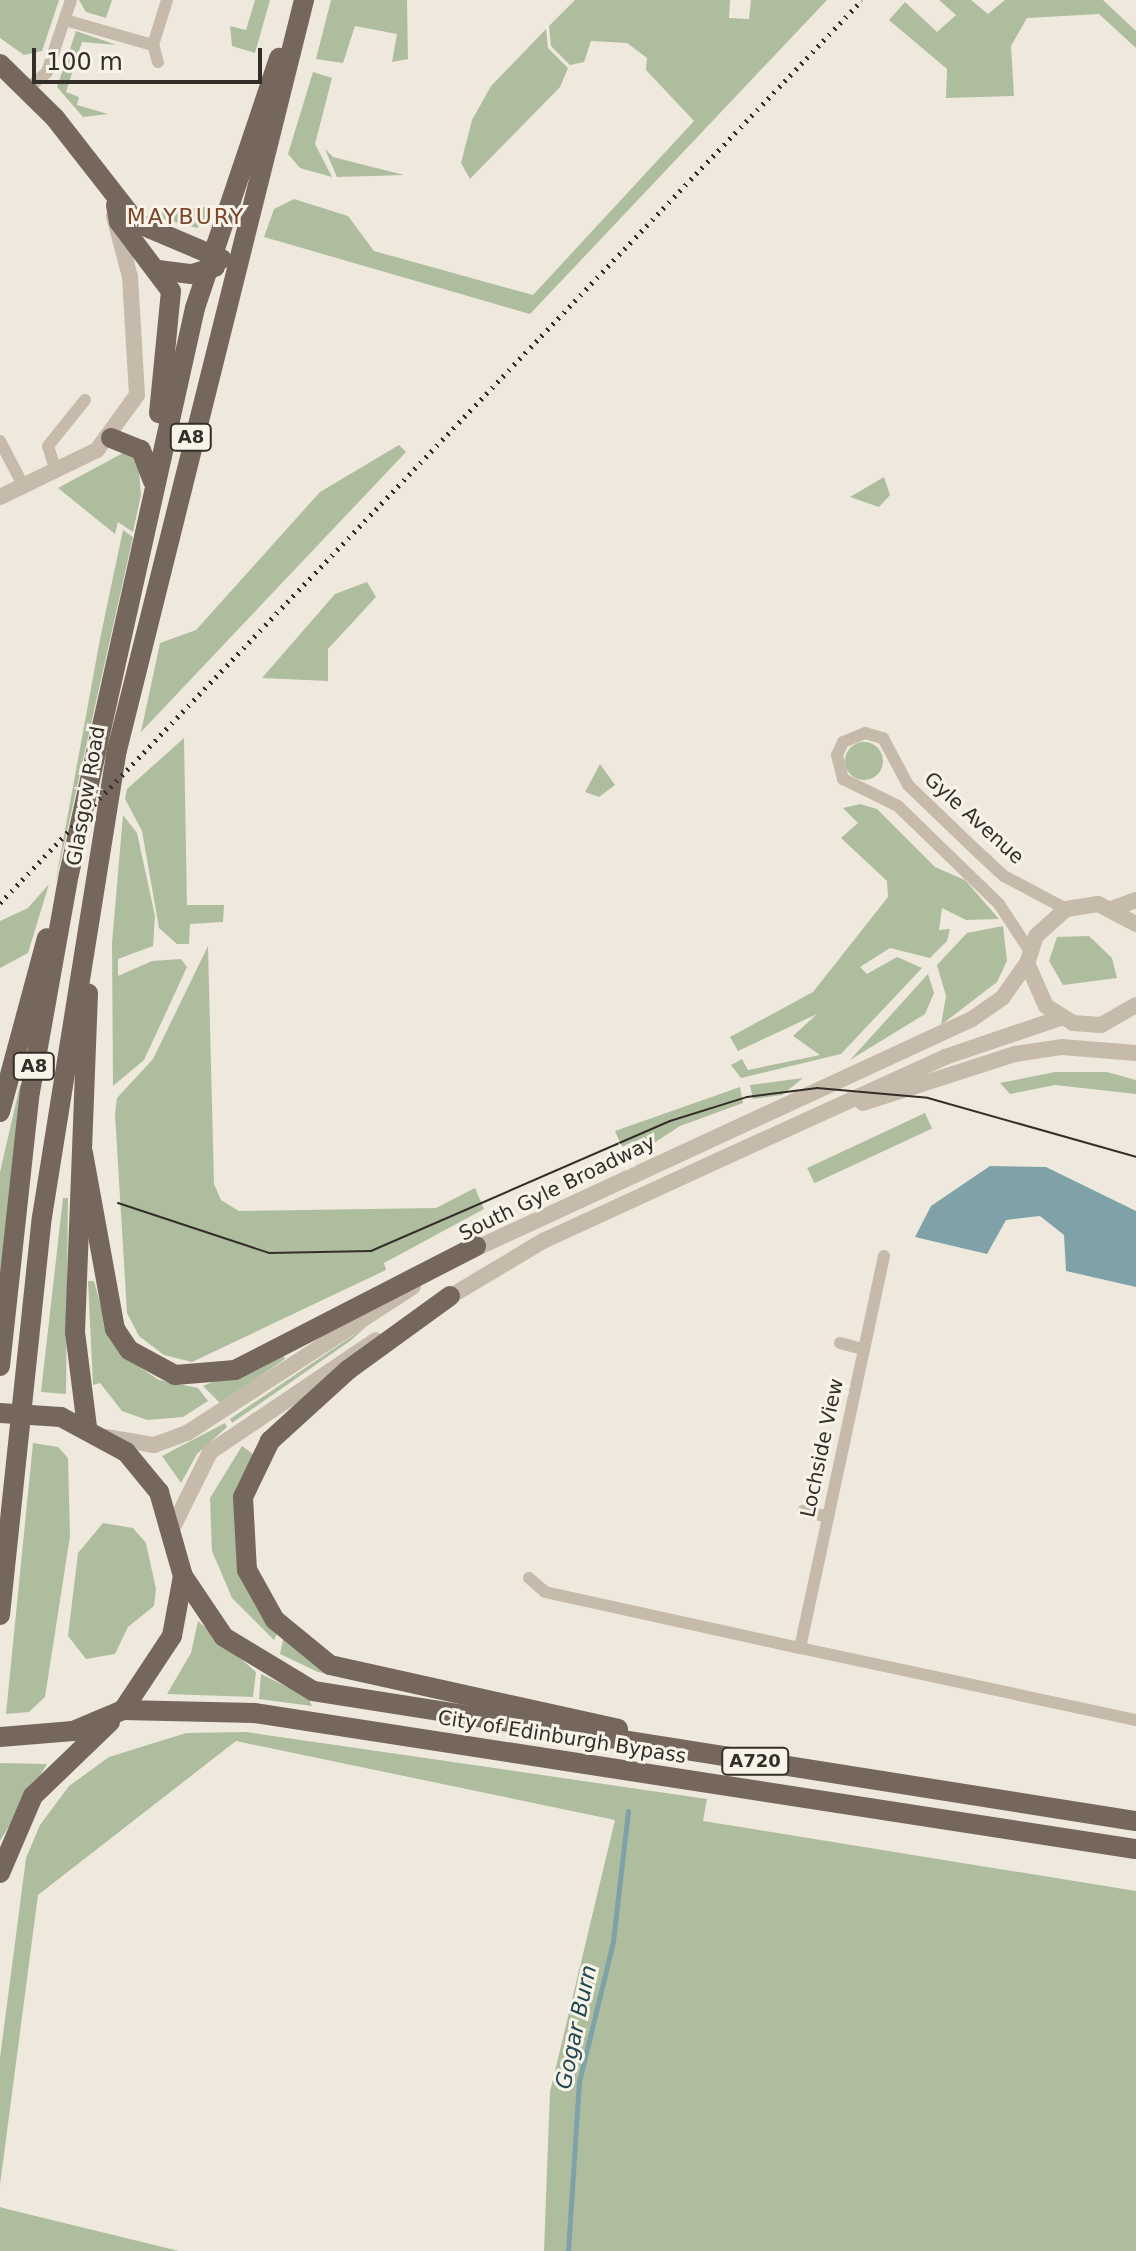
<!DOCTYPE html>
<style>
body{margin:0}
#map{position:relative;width:1136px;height:2251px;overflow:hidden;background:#efe9dd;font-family:"DejaVu Sans",sans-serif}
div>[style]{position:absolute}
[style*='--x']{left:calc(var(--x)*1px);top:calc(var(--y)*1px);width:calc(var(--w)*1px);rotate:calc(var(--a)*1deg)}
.green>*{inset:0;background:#afbd9f;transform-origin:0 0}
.round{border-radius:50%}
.water>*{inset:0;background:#7fa2a9}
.stream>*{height:5px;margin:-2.5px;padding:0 2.5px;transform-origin:2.5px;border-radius:2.5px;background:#7fa2a9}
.minor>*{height:12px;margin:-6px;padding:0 6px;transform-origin:6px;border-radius:6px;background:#c6bbaa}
.tertiary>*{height:16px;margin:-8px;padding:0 8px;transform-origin:8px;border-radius:8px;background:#c6bbaa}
.primary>*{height:20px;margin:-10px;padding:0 10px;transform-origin:10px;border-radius:10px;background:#75675c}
.tram>*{height:2px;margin:-1px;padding:0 1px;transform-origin:1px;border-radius:1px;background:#342e29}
.rail>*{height:5px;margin-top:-2.5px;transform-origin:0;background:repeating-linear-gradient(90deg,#342e29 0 2px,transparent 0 8px)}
span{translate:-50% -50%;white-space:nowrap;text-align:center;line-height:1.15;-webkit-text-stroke:6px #f7f3e9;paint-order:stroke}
.shield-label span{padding:2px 6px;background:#f7f3e9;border:2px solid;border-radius:6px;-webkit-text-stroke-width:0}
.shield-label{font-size:18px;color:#342e29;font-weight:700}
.street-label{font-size:20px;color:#342e29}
.neighbourhood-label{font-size:22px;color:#7a482b;letter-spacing:2px}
.water-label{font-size:22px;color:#234851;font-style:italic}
.scale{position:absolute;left:32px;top:48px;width:230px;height:36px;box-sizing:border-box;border:4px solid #342e29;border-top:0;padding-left:10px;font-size:24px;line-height:28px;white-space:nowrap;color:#342e29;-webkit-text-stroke:6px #f7f3e9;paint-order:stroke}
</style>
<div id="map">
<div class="green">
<div style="clip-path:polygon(0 0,59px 0,42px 51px,24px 55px,0 38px)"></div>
<div style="clip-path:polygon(79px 0,112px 0,106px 18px,86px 12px)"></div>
<div style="clip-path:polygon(255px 0,270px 0,255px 53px,232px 46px,230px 26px,246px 30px)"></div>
<div style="clip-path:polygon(331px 0,407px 0,408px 59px,392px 62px,397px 34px,355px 26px,343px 63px,316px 59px)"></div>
<div style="clip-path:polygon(575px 0,730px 0,729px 18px,749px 19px,751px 0,827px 0,530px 314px,264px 237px,274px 209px,294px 199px,348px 216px,374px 251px,533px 295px,694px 121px,646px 70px,647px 58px,627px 43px,591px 41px,584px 62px,570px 65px,551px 46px,549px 26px)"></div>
<div style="clip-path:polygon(939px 0,971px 0,988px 14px,1005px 0,1103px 0,1136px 31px,1136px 48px,1099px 14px,1027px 18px,1011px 46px,1014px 96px,946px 98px,947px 69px,889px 20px,905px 2px,937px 32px,956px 15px)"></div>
<div style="clip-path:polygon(546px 29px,548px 48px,568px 68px,560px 87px,470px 179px,461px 163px,472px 120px,491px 86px)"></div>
<div style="clip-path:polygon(76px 31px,117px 45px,82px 42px,66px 92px,79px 97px,77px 105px,108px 114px,83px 117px,57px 87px)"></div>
<div style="clip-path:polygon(313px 72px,332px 78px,315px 144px,332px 177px,300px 168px,288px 154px)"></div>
<div style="clip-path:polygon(325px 149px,333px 157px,404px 175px,337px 177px)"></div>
<div style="clip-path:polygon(216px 206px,197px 228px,160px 218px,162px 211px)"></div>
<div style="clip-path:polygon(399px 445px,406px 452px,141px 732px,160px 643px,196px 630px,320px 492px)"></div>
<div style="clip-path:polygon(123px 453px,138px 459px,141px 495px,133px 532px,118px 522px,115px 534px,58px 488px)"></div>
<div style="clip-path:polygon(884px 477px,890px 495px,879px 507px,850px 497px)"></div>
<div style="clip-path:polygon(123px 530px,133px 537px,55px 885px,100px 639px)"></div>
<div style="clip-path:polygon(367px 582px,376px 597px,328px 649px,328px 681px,262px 678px,335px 594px)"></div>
<div style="clip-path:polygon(184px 738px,187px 905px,224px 905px,223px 922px,190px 924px,189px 944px,177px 944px,159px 928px,142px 831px,125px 799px,127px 789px)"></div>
<div class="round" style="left:845px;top:742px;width:38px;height:38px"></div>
<div style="clip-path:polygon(600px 764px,615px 785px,599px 797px,585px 792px)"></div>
<div style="clip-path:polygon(860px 804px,877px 809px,935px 867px,965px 880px,999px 919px,966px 920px,942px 908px,939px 930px,950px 929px,947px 941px,930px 958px,890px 948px,860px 967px,867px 974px,897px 957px,922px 968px,841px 1054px,741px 1078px,731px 1065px,742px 1059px,748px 1070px,820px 1055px,793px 1036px,817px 1014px,738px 1051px,730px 1037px,813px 992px,888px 897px,887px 881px,841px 838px,858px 823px,843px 808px)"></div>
<div style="clip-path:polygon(123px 815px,137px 833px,155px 916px,153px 946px,118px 959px,118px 976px,152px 961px,181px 959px,187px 967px,144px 1060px,113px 1086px,112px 943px)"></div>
<div style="clip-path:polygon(49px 884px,28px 953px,0 968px,0 921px,28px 908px)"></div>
<div style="clip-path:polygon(1003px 926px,1007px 961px,997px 982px,941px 1025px,946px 996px,937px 965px,967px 933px)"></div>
<div style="clip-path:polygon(1089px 936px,1112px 958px,1117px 978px,1063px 985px,1049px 961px,1057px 937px)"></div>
<div style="clip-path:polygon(208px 946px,214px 1184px,221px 1200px,239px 1211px,436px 1208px,475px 1188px,484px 1209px,384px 1263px,386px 1270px,192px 1362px,164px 1355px,139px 1336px,127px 1313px,115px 1114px,117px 1098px,153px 1059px)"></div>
<div style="clip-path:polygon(928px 974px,934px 993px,925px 1014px,850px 1060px)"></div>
<div style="clip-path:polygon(1055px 1072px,1107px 1072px,1136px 1080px,1136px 1094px,1055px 1085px,1010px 1094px,1000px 1083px)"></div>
<div style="clip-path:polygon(803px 1078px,782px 1095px,753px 1099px,750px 1085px)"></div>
<div style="clip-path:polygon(20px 1085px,23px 1085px,0 1277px,0 1172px)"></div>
<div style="clip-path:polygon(740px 1087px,743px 1103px,680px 1126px,642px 1151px,634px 1141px,622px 1147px,615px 1131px)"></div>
<div style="left:925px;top:1113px;width:17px;height:130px;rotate:65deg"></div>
<div style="clip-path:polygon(63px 1198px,68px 1198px,66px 1394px,41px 1392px)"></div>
<div style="clip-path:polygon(88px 1281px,94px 1281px,107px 1329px,132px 1362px,159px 1380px,198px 1388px,208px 1401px,183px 1417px,147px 1420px,122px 1411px,100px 1383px,93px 1385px)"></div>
<div style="clip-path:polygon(367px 1326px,350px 1341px,232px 1423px,230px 1419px)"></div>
<div style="clip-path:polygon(282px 1353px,285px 1359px,221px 1404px,203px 1386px)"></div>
<div style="clip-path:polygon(225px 1423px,227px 1427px,197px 1454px,181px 1483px,162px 1456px)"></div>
<div style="clip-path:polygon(33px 1443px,58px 1447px,68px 1458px,70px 1536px,45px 1697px,29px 1712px,6px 1714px)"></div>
<div style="clip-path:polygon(242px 1446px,253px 1454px,236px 1525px,279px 1630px,274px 1640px,232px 1598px,212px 1551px,210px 1498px)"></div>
<div style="clip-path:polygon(103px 1523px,133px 1528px,146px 1543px,156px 1589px,154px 1606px,128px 1627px,115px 1654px,86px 1659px,68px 1636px,78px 1553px)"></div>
<div style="clip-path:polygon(198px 1621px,256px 1672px,253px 1697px,167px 1694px,191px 1653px)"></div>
<div style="clip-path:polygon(284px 1635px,420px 1693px,318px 1672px,280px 1654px)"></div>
<div style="clip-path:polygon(261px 1674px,308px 1697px,312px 1706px,259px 1699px)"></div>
<div style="clip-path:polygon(246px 1732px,707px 1799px,703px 1821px,1136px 1891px,1136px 2251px,544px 2251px,550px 2092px,615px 1820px,236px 1741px,38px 1895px,0 2185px,0 2058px,26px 1858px,40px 1825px,69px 1786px,109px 1757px,186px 1733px)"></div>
<div style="clip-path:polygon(0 1763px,47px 1764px,0 1841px)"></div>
<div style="clip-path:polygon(0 2207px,11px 2210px,179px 2251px,0 2251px)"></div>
</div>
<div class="water">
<div style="clip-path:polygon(990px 1166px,1046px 1167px,1136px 1211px,1136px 1287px,1066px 1271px,1064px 1235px,1040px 1216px,1006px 1220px,987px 1254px,915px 1237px,931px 1206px)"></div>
</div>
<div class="stream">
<div style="--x:568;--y:2251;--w:169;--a:-86.3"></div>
<div style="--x:579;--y:2082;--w:145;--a:-76.4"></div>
<div style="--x:613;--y:1941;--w:131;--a:-83.4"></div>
</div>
<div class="minor">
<div style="--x:65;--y:20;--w:91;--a:15.9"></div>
<div style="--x:158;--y:62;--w:18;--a:-106"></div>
<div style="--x:153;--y:45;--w:47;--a:-72.7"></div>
<div style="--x:27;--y:89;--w:26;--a:-40"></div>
<div style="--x:47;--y:72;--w:76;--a:-71.6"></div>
<div style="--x:0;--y:441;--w:52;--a:62.4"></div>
<div style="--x:56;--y:472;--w:27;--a:-107"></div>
<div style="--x:48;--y:446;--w:59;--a:-51.2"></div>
<div style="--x:1029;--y:950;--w:55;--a:-123.1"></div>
<div style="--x:999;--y:904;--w:141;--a:-135.9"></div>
<div style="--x:898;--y:806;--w:61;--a:-153.9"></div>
<div style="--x:843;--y:779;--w:25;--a:-104"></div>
<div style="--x:837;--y:755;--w:14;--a:-65"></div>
<div style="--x:843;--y:742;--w:24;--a:-22"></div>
<div style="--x:865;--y:733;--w:19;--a:16"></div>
<div style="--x:883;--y:738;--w:53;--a:62"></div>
<div style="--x:908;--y:785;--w:98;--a:43.8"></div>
<div style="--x:979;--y:853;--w:34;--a:43"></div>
<div style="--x:1004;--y:876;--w:70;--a:28"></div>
<div style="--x:840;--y:1343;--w:24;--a:15"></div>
<div style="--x:803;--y:1511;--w:26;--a:13"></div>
<div style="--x:529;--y:1578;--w:21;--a:41"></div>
<div style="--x:545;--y:1592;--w:261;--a:12.4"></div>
<div style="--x:800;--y:1648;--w:401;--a:-77.9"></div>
<div style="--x:800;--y:1648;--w:344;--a:12.1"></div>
</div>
<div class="tertiary">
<div style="--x:0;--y:497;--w:108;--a:-25.9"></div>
<div style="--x:97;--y:450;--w:68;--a:-54"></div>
<div style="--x:137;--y:395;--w:118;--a:-93.4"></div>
<div style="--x:130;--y:277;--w:63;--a:-104.7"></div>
<div style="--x:1114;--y:908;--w:23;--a:-20"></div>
<div style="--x:1136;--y:924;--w:43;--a:-152.2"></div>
<div style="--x:1098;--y:904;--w:32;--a:171"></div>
<div style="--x:1066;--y:909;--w:40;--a:138"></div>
<div style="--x:1036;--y:936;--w:28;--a:108"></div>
<div style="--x:1027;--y:963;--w:47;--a:66.2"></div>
<div style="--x:1046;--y:1006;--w:32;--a:32"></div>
<div style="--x:1073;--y:1023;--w:28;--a:4"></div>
<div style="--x:1101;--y:1025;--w:40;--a:-29.7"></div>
<div style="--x:863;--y:1103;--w:160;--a:-17.9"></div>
<div style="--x:1015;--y:1054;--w:48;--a:-8.5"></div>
<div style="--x:1062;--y:1047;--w:74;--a:4.6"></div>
<div style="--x:466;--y:1253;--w:557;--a:-24.82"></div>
<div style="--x:972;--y:1019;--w:38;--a:-35"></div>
<div style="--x:1003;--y:997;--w:42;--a:-54.8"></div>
<div style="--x:441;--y:1302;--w:119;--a:-30.9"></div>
<div style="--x:543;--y:1241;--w:179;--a:-24.7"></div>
<div style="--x:706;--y:1166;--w:263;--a:-24.5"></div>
<div style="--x:945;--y:1057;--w:121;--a:-18.7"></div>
<div style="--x:106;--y:1437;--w:49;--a:9.5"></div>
<div style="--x:154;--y:1445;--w:35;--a:-20"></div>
<div style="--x:187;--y:1433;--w:269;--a:-32.9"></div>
<div style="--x:174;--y:1525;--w:81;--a:-63.7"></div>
<div style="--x:210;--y:1452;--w:200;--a:-34"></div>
</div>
<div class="primary">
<div style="--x:0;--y:64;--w:77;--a:44.5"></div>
<div style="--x:55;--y:118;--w:133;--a:52"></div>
<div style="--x:137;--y:223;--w:92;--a:23"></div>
<div style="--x:116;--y:205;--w:17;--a:80"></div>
<div style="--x:119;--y:222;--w:86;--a:53"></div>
<div style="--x:171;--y:291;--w:123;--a:95.6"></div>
<div style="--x:158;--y:270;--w:34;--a:7"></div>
<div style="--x:192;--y:274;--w:24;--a:-17"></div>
<div style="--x:111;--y:438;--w:32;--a:22"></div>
<div style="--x:141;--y:450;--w:33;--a:69"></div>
<div style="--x:0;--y:1112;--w:180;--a:-74.9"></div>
<div style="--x:83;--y:1153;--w:179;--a:79.7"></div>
<div style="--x:115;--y:1329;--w:25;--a:56"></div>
<div style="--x:129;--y:1350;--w:52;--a:28.5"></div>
<div style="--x:175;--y:1375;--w:60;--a:-4.8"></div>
<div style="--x:235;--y:1370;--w:271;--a:-27.2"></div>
<div style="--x:450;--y:1296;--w:125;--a:144.1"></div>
<div style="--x:349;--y:1369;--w:107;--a:137.7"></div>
<div style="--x:270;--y:1441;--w:62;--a:115.7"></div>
<div style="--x:243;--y:1497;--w:73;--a:86.9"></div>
<div style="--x:247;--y:1570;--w:57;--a:60.8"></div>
<div style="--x:275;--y:1620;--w:71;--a:39.3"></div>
<div style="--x:330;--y:1665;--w:295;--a:12.5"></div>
<div style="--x:0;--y:1366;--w:276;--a:-83.8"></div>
<div style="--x:30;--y:1092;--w:221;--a:-79.9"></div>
<div style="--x:69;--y:874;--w:580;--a:-77.45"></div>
<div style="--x:195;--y:308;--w:264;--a:-71.4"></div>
<div style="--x:0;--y:1413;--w:61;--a:3.8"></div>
<div style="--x:61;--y:1417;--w:74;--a:28.3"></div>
<div style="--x:126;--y:1452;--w:52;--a:50.5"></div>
<div style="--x:159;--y:1492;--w:87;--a:74.1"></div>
<div style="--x:183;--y:1576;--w:61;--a:100.4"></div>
<div style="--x:172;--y:1636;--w:89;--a:123.5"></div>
<div style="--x:123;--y:1710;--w:54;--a:157.2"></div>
<div style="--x:73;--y:1731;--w:73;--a:175.3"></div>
<div style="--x:87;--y:1427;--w:96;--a:-97.2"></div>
<div style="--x:75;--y:1332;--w:339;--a:-87.8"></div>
<div style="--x:183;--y:1576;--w:73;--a:56.1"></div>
<div style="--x:224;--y:1637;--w:104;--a:31.2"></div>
<div style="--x:313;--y:1691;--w:833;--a:8.98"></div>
<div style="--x:0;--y:1615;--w:400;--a:-84"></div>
<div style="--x:42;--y:1217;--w:473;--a:-80.9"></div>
<div style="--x:117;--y:750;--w:773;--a:-76"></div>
<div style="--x:123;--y:1710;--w:131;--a:1.3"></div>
<div style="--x:254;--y:1713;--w:892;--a:8.77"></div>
<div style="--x:0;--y:1873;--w:84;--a:-66.8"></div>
<div style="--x:33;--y:1796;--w:107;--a:-43.9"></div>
</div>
<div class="tram">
<div style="--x:118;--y:1203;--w:159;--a:18.3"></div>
<div style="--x:269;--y:1253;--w:102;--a:-1.1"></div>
<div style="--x:371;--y:1251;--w:326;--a:-23.5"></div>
<div style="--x:670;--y:1121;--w:81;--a:-17.3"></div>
<div style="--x:747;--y:1097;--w:71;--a:-7.3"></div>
<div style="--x:817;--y:1088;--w:111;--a:5.1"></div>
<div style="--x:928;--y:1098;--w:216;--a:15.8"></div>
</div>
<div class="rail">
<div style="--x:0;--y:903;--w:1248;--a:-46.33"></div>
</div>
<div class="shield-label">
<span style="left:191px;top:437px">A8</span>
<span style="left:34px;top:1066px">A8</span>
<span style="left:755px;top:1761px">A720</span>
</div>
<div class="street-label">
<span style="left:86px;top:796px;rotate:-80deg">Glasgow Road</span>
<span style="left:974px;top:818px;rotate:42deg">Gyle Avenue</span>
<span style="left:557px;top:1188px;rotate:-26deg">South Gyle Broadway</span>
<span style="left:822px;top:1448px;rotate:-78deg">Lochside View</span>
<span style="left:562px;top:1737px;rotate:9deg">City of Edinburgh Bypass</span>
</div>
<div class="neighbourhood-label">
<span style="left:186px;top:217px">MAYBURY</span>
</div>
<div class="water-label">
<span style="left:576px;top:2027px;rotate:-78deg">Gogar Burn</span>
</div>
<div class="scale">100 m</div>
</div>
